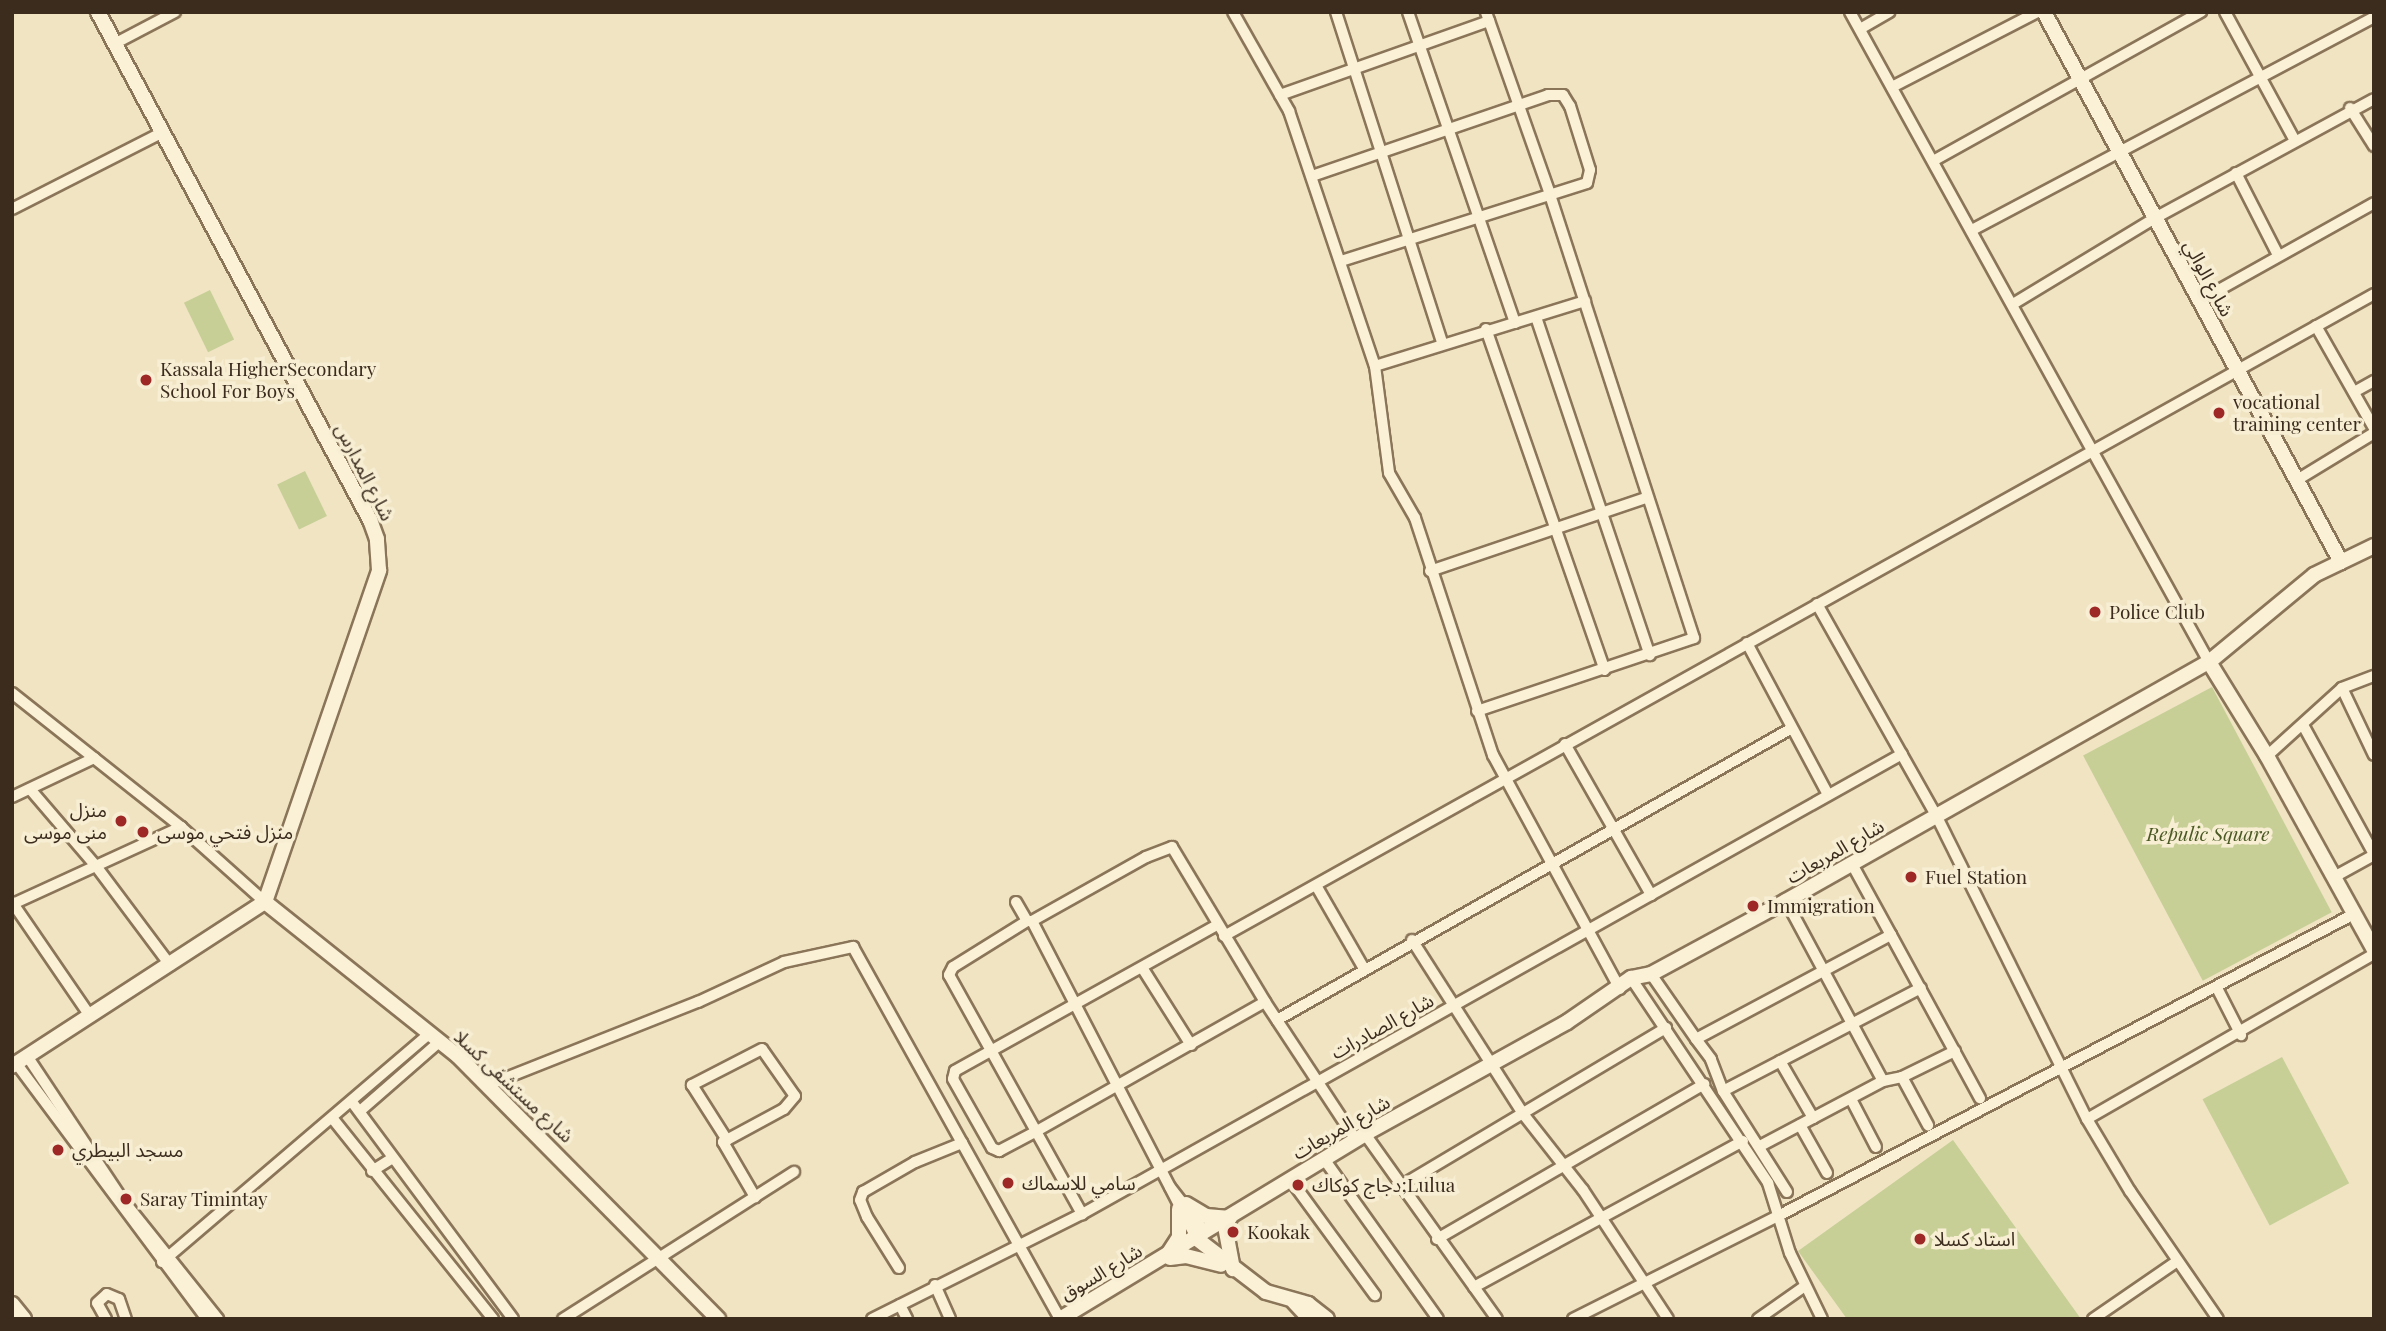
<!DOCTYPE html>
<meta charset="utf-8">
<style>
body{margin:0}
#map{position:relative;width:2386px;height:1331px;overflow:hidden;background:#f0e4c3;font-family:"Playfair Display","Noto Sans Arabic",serif}
div>[style]{position:absolute}
[style*='--x']{left:calc(var(--x)*1px);top:calc(var(--y)*1px);width:calc(var(--w)*1px);rotate:calc(var(--a)*1deg)}
.green>*{inset:0;background:#c7cf97;transform-origin:0 0}
.roads{filter:drop-shadow(2px 0 #8b7559) drop-shadow(-2px 0 #8b7559) drop-shadow(0 2px #8b7559) drop-shadow(0 -2px #8b7559)}
.street>*{height:10px;margin:-5px;padding:0 5px;transform-origin:5px;border-radius:5px;background:#faf1d7}
.secondary>*{height:14px;margin:-7px;padding:0 7px;transform-origin:7px;border-radius:7px;background:#faf1d7}
.dots>*{width:19px;height:19px;translate:-50% -50%;box-sizing:border-box;border:4px solid #f7eed3;border-radius:50%}
span{translate:-50% -50%;white-space:nowrap;text-align:center;line-height:1.15;-webkit-text-stroke:7px #f7eed3;paint-order:stroke}
.street-label{font-size:19px;color:#3b2c1e}
.poi-label{font-size:19px;color:#3b2c1e}
.left{translate:0 -50%;text-align:left}
.right{translate:-100% -50%;text-align:right}
.park-label{font-size:19px;color:#4a5823;font-style:italic}
.frame{position:absolute;inset:0;border:14px solid #3b2c1e;pointer-events:none}
</style>
<div id="map">
<div class="green">
<div style="left:210px;top:290px;width:55px;height:29px;rotate:64deg"></div>
<div style="left:305px;top:471px;width:50px;height:31px;rotate:64deg"></div>
<div style="left:2212px;top:687px;width:255px;height:146px;rotate:62deg"></div>
<div style="left:2282px;top:1057px;width:143px;height:90px;rotate:62deg"></div>
<div style="clip-path:polygon(1953px 1140px,1968px 1161px,2081px 1319px,1847px 1319px,1798px 1251px)"></div>
</div>
<div class="roads">
<div class="street">
<div style="--x:1233;--y:12;--w:114;--a:60.5"></div>
<div style="--x:1289;--y:111;--w:269;--a:71.4"></div>
<div style="--x:1375;--y:366;--w:108;--a:82.5"></div>
<div style="--x:1389;--y:473;--w:52;--a:60"></div>
<div style="--x:1415;--y:518;--w:250;--a:71.8"></div>
<div style="--x:1493;--y:755;--w:266;--a:61.5"></div>
<div style="--x:1336;--y:12;--w:348;--a:72.2"></div>
<div style="--x:1408;--y:12;--w:329;--a:71"></div>
<div style="--x:1850;--y:12;--w:743;--a:61.09"></div>
<div style="--x:2225;--y:12;--w:147;--a:61.5"></div>
<div style="--x:1860;--y:29;--w:34;--a:-30"></div>
<div style="--x:114;--y:44;--w:69;--a:-27.7"></div>
<div style="--x:1892;--y:87;--w:163;--a:-27.3"></div>
<div style="--x:1280;--y:95;--w:222;--a:-19.5"></div>
<div style="--x:2350;--y:108;--w:45;--a:57.7"></div>
<div style="--x:1933;--y:161;--w:307;--a:-29.1"></div>
<div style="--x:2236;--y:173;--w:92;--a:62.9"></div>
<div style="--x:1312;--y:176;--w:250;--a:-18.9"></div>
<div style="--x:1548;--y:95;--w:15;--a:0"></div>
<div style="--x:1563;--y:95;--w:13;--a:58"></div>
<div style="--x:1570;--y:106;--w:67;--a:72.6"></div>
<div style="--x:1590;--y:170;--w:13;--a:103"></div>
<div style="--x:1587;--y:183;--w:258;--a:162.4"></div>
<div style="--x:12;--y:209;--w:169;--a:-27"></div>
<div style="--x:1972;--y:230;--w:455;--a:-27.9"></div>
<div style="--x:2199;--y:301;--w:201;--a:-29.2"></div>
<div style="--x:2013;--y:304;--w:166;--a:-31.2"></div>
<div style="--x:2155;--y:218;--w:249;--a:-28.5"></div>
<div style="--x:1536;--y:317;--w:357;--a:71.4"></div>
<div style="--x:2316;--y:326;--w:117;--a:60.4"></div>
<div style="--x:1486;--y:329;--w:361;--a:70.8"></div>
<div style="--x:1375;--y:366;--w:220;--a:-17.2"></div>
<div style="--x:2354;--y:392;--w:23;--a:-29"></div>
<div style="--x:2297;--y:480;--w:90;--a:-31.4"></div>
<div style="--x:1430;--y:571;--w:230;--a:-18.7"></div>
<div style="--x:1817;--y:604;--w:242;--a:60.6"></div>
<div style="--x:1936;--y:815;--w:339;--a:63.6"></div>
<div style="--x:2087;--y:1119;--w:84;--a:59.2"></div>
<div style="--x:2130;--y:1191;--w:155;--a:55.5"></div>
<div style="--x:1747;--y:643;--w:172;--a:61.9"></div>
<div style="--x:2342;--y:688;--w:74;--a:64.5"></div>
<div style="--x:12;--y:693;--w:216;--a:38.4"></div>
<div style="--x:181;--y:827;--w:113;--a:41.8"></div>
<div style="--x:1477;--y:711;--w:229;--a:-18.6"></div>
<div style="--x:1694;--y:638;--w:467;--a:-108"></div>
<div style="--x:1550;--y:194;--w:193;--a:-109.4"></div>
<div style="--x:2303;--y:725;--w:147;--a:61.2"></div>
<div style="--x:1565;--y:744;--w:174;--a:60.3"></div>
<div style="--x:2267;--y:756;--w:101;--a:-42.2"></div>
<div style="--x:2342;--y:688;--w:34;--a:-21"></div>
<div style="--x:30;--y:789;--w:101;--a:49.4"></div>
<div style="--x:96;--y:866;--w:124;--a:53.2"></div>
<div style="--x:12;--y:797;--w:91;--a:-25.4"></div>
<div style="--x:1852;--y:864;--w:81;--a:61.2"></div>
<div style="--x:2334;--y:877;--w:46;--a:-28.8"></div>
<div style="--x:1317;--y:887;--w:92;--a:60.1"></div>
<div style="--x:1786;--y:901;--w:204;--a:61.7"></div>
<div style="--x:12;--y:902;--w:138;--a:55.6"></div>
<div style="--x:1016;--y:902;--w:22;--a:60"></div>
<div style="--x:1027;--y:921;--w:5;--a:0"></div>
<div style="--x:1032;--y:921;--w:358;--a:62.6"></div>
<div style="--x:15;--y:903;--w:183;--a:-24.6"></div>
<div style="--x:1027;--y:921;--w:87;--a:148.1"></div>
<div style="--x:953;--y:967;--w:9;--a:117"></div>
<div style="--x:949;--y:975;--w:274;--a:60.9"></div>
<div style="--x:1032;--y:921;--w:131;--a:-29.3"></div>
<div style="--x:1146;--y:857;--w:28;--a:-21"></div>
<div style="--x:1172;--y:847;--w:181;--a:59"></div>
<div style="--x:1265;--y:1002;--w:165;--a:56.6"></div>
<div style="--x:1217;--y:925;--w:300;--a:150.9"></div>
<div style="--x:955;--y:1071;--w:8;--a:104"></div>
<div style="--x:953;--y:1079;--w:79;--a:60.5"></div>
<div style="--x:992;--y:1148;--w:8;--a:23"></div>
<div style="--x:999;--y:1151;--w:41;--a:-27.8"></div>
<div style="--x:1035;--y:1132;--w:264;--a:-29.5"></div>
<div style="--x:1224;--y:936;--w:1317;--a:-29.17"></div>
<div style="--x:1412;--y:940;--w:208;--a:57.4"></div>
<div style="--x:1524;--y:1115;--w:95;--a:51.8"></div>
<div style="--x:1583;--y:1190;--w:154;--a:56.6"></div>
<div style="--x:1143;--y:969;--w:90;--a:57.7"></div>
<div style="--x:1651;--y:974;--w:79;--a:55.3"></div>
<div style="--x:1631;--y:978;--w:247;--a:56.2"></div>
<div style="--x:1768;--y:1183;--w:73;--a:72.6"></div>
<div style="--x:1790;--y:1253;--w:73;--a:64.1"></div>
<div style="--x:2217;--y:988;--w:53;--a:62.9"></div>
<div style="--x:1277;--y:1020;--w:592;--a:-29.55"></div>
<div style="--x:27;--y:1056;--w:172;--a:56.4"></div>
<div style="--x:122;--y:1199;--w:154;--a:51.3"></div>
<div style="--x:1780;--y:1061;--w:66;--a:59.9"></div>
<div style="--x:16;--y:1063;--w:319;--a:53.3"></div>
<div style="--x:1902;--y:1077;--w:55;--a:61.6"></div>
<div style="--x:488;--y:1085;--w:226;--a:-21.6"></div>
<div style="--x:698;--y:1002;--w:95;--a:-24.9"></div>
<div style="--x:784;--y:962;--w:71;--a:-12.3"></div>
<div style="--x:853;--y:947;--w:426;--a:60.9"></div>
<div style="--x:1723;--y:1091;--w:223;--a:-27.5"></div>
<div style="--x:1851;--y:1099;--w:54;--a:62.5"></div>
<div style="--x:352;--y:1102;--w:270;--a:53.4"></div>
<div style="--x:360;--y:1111;--w:105;--a:-41.1"></div>
<div style="--x:333;--y:1119;--w:256;--a:51.3"></div>
<div style="--x:2087;--y:1119;--w:331;--a:-29.9"></div>
<div style="--x:1800;--y:1125;--w:55;--a:60.6"></div>
<div style="--x:1365;--y:1134;--w:227;--a:54.5"></div>
<div style="--x:723;--y:1142;--w:69;--a:-28.4"></div>
<div style="--x:784;--y:1109;--w:17;--a:-50"></div>
<div style="--x:795;--y:1096;--w:57;--a:-125.1"></div>
<div style="--x:762;--y:1049;--w:79;--a:152.8"></div>
<div style="--x:692;--y:1085;--w:65;--a:57.5"></div>
<div style="--x:727;--y:1140;--w:4;--a:153"></div>
<div style="--x:723;--y:1142;--w:64;--a:59.8"></div>
<div style="--x:1760;--y:1146;--w:139;--a:-27.9"></div>
<div style="--x:1883;--y:1081;--w:19;--a:-12"></div>
<div style="--x:1902;--y:1077;--w:59;--a:-26.1"></div>
<div style="--x:1324;--y:1159;--w:196;--a:54.5"></div>
<div style="--x:372;--y:1171;--w:22;--a:-32"></div>
<div style="--x:1290;--y:1179;--w:144;--a:53.8"></div>
<div style="--x:1170;--y:1187;--w:58;--a:52"></div>
<div style="--x:1399;--y:1187;--w:311;--a:-30.8"></div>
<div style="--x:1787;--y:1192;--w:120;--a:-122.4"></div>
<div style="--x:1723;--y:1091;--w:34;--a:-111"></div>
<div style="--x:1711;--y:1059;--w:25;--a:-127"></div>
<div style="--x:1696;--y:1039;--w:221;--a:-28.1"></div>
<div style="--x:1891;--y:935;--w:186;--a:61.4"></div>
<div style="--x:1437;--y:1239;--w:309;--a:-30.1"></div>
<div style="--x:162;--y:1262;--w:353;--a:-40.5"></div>
<div style="--x:899;--y:1268;--w:60;--a:-122.1"></div>
<div style="--x:867;--y:1217;--w:18;--a:-112"></div>
<div style="--x:860;--y:1200;--w:9;--a:-69"></div>
<div style="--x:863;--y:1192;--w:60;--a:-30"></div>
<div style="--x:915;--y:1162;--w:51;--a:-22"></div>
<div style="--x:935;--y:1285;--w:37;--a:66"></div>
<div style="--x:1474;--y:1287;--w:306;--a:-28.5"></div>
<div style="--x:900;--y:1305;--w:16;--a:63"></div>
<div style="--x:106;--y:1319;--w:18;--a:-119"></div>
<div style="--x:97;--y:1303;--w:13;--a:-42"></div>
<div style="--x:107;--y:1294;--w:13;--a:23"></div>
<div style="--x:119;--y:1299;--w:21;--a:71"></div>
<div style="--x:563;--y:1319;--w:274;--a:-32.5"></div>
<div style="--x:872;--y:1319;--w:235;--a:-26.6"></div>
<div style="--x:1082;--y:1214;--w:940;--a:-29.29"></div>
<div style="--x:1573;--y:1319;--w:232;--a:-26.7"></div>
<div style="--x:1780;--y:1215;--w:648;--a:-27.67"></div>
<div style="--x:1758;--y:1319;--w:57;--a:-35.1"></div>
<div style="--x:2093;--y:1319;--w:101;--a:-34.5"></div>
</div>
<div class="secondary">
<div style="--x:2044;--y:12;--w:625;--a:61.63"></div>
<div style="--x:2209;--y:662;--w:110;--a:58.3"></div>
<div style="--x:2267;--y:756;--w:222;--a:61.1"></div>
<div style="--x:265;--y:902;--w:247;--a:38.6"></div>
<div style="--x:458;--y:1056;--w:370;--a:45.3"></div>
<div style="--x:12;--y:1066;--w:302;--a:-33"></div>
<div style="--x:265;--y:902;--w:351;--a:-71"></div>
<div style="--x:379;--y:570;--w:31;--a:-94"></div>
<div style="--x:377;--y:539;--w:20;--a:-110"></div>
<div style="--x:370;--y:520;--w:576;--a:-118.17"></div>
<div style="--x:1186;--y:1204;--w:23;--a:31"></div>
<div style="--x:1206;--y:1216;--w:24;--a:5"></div>
<div style="--x:1224;--y:1221;--w:49;--a:79.4"></div>
<div style="--x:1197;--y:1239;--w:87;--a:37.5"></div>
<div style="--x:1266;--y:1292;--w:44;--a:15.9"></div>
<div style="--x:1308;--y:1304;--w:24;--a:38"></div>
<div style="--x:1168;--y:1254;--w:20;--a:-57"></div>
<div style="--x:1179;--y:1237;--w:28;--a:-90"></div>
<div style="--x:1170;--y:1258;--w:16;--a:-7"></div>
<div style="--x:1186;--y:1256;--w:36;--a:14"></div>
<div style="--x:1294;--y:1302;--w:23;--a:47"></div>
<div style="--x:12;--y:1304;--w:19;--a:51"></div>
<div style="--x:1060;--y:1319;--w:357;--a:-31.2"></div>
<div style="--x:1365;--y:1134;--w:231;--a:-29"></div>
<div style="--x:1567;--y:1022;--w:78;--a:-34.5"></div>
<div style="--x:1631;--y:978;--w:20;--a:-11"></div>
<div style="--x:1651;--y:974;--w:153;--a:-28.4"></div>
<div style="--x:1786;--y:901;--w:486;--a:-29.5"></div>
<div style="--x:2209;--y:662;--w:136;--a:-39.6"></div>
<div style="--x:2314;--y:575;--w:67;--a:-25.8"></div>
</div>
</div>
<div class="dots">
<div style="left:146px;top:380px;background:#9d2826"></div>
<div style="left:2219px;top:413px;background:#9d2826"></div>
<div style="left:2095px;top:612px;background:#9d2826"></div>
<div style="left:121px;top:821px;background:#9d2826"></div>
<div style="left:143px;top:832px;background:#9d2826"></div>
<div style="left:1911px;top:877px;background:#9d2826"></div>
<div style="left:1753px;top:906px;background:#9d2826"></div>
<div style="left:58px;top:1150px;background:#9d2826"></div>
<div style="left:1008px;top:1183px;background:#9d2826"></div>
<div style="left:1298px;top:1185px;background:#9d2826"></div>
<div style="left:126px;top:1199px;background:#9d2826"></div>
<div style="left:1233px;top:1232px;background:#9d2826"></div>
<div style="left:1920px;top:1239px;background:#9d2826"></div>
</div>
<div class="street-label">
<span style="left:2209px;top:278px;rotate:62deg">شارع الوالي</span>
<span style="left:365px;top:472px;rotate:63deg">شارع المدارس</span>
<span style="left:1835px;top:851px;rotate:-30deg">شارع المربعات</span>
<span style="left:1382px;top:1026px;rotate:-29deg">شارع الصادرات</span>
<span style="left:514px;top:1086px;rotate:43deg">شارع مستشفى كسلا</span>
<span style="left:1341px;top:1127px;rotate:-30deg">شارع المربعات</span>
<span style="left:1101px;top:1272px;rotate:-31deg">شارع السوق</span>
</div>
<div class="poi-label">
<span class="left" style="left:160px;top:380px">Kassala HigherSecondary<br>School For Boys</span>
<span class="left" style="left:2233px;top:413px">vocational<br>training center</span>
<span class="left" style="left:2109px;top:612px">Police Club</span>
<span class="right" style="left:107px;top:821px">منزل<br>منى موسى</span>
<span class="left" style="left:157px;top:832px">منزل فتحي موسى</span>
<span class="left" style="left:1925px;top:877px">Fuel Station</span>
<span class="left" style="left:1767px;top:906px">Immigration</span>
<span class="left" style="left:72px;top:1150px">مسجد البيطري</span>
<span class="left" style="left:1022px;top:1183px">سامي للاسماك</span>
<span class="left" style="left:1312px;top:1185px">دجاج كوكاك;Lulua</span>
<span class="left" style="left:140px;top:1199px">Saray Timintay</span>
<span class="left" style="left:1247px;top:1232px">Kookak</span>
<span class="left" style="left:1934px;top:1239px">استاد كسلا</span>
</div>
<div class="park-label">
<span style="left:2208px;top:834px">Repulic Square</span>
</div>
<div class="frame"></div>
</div>
